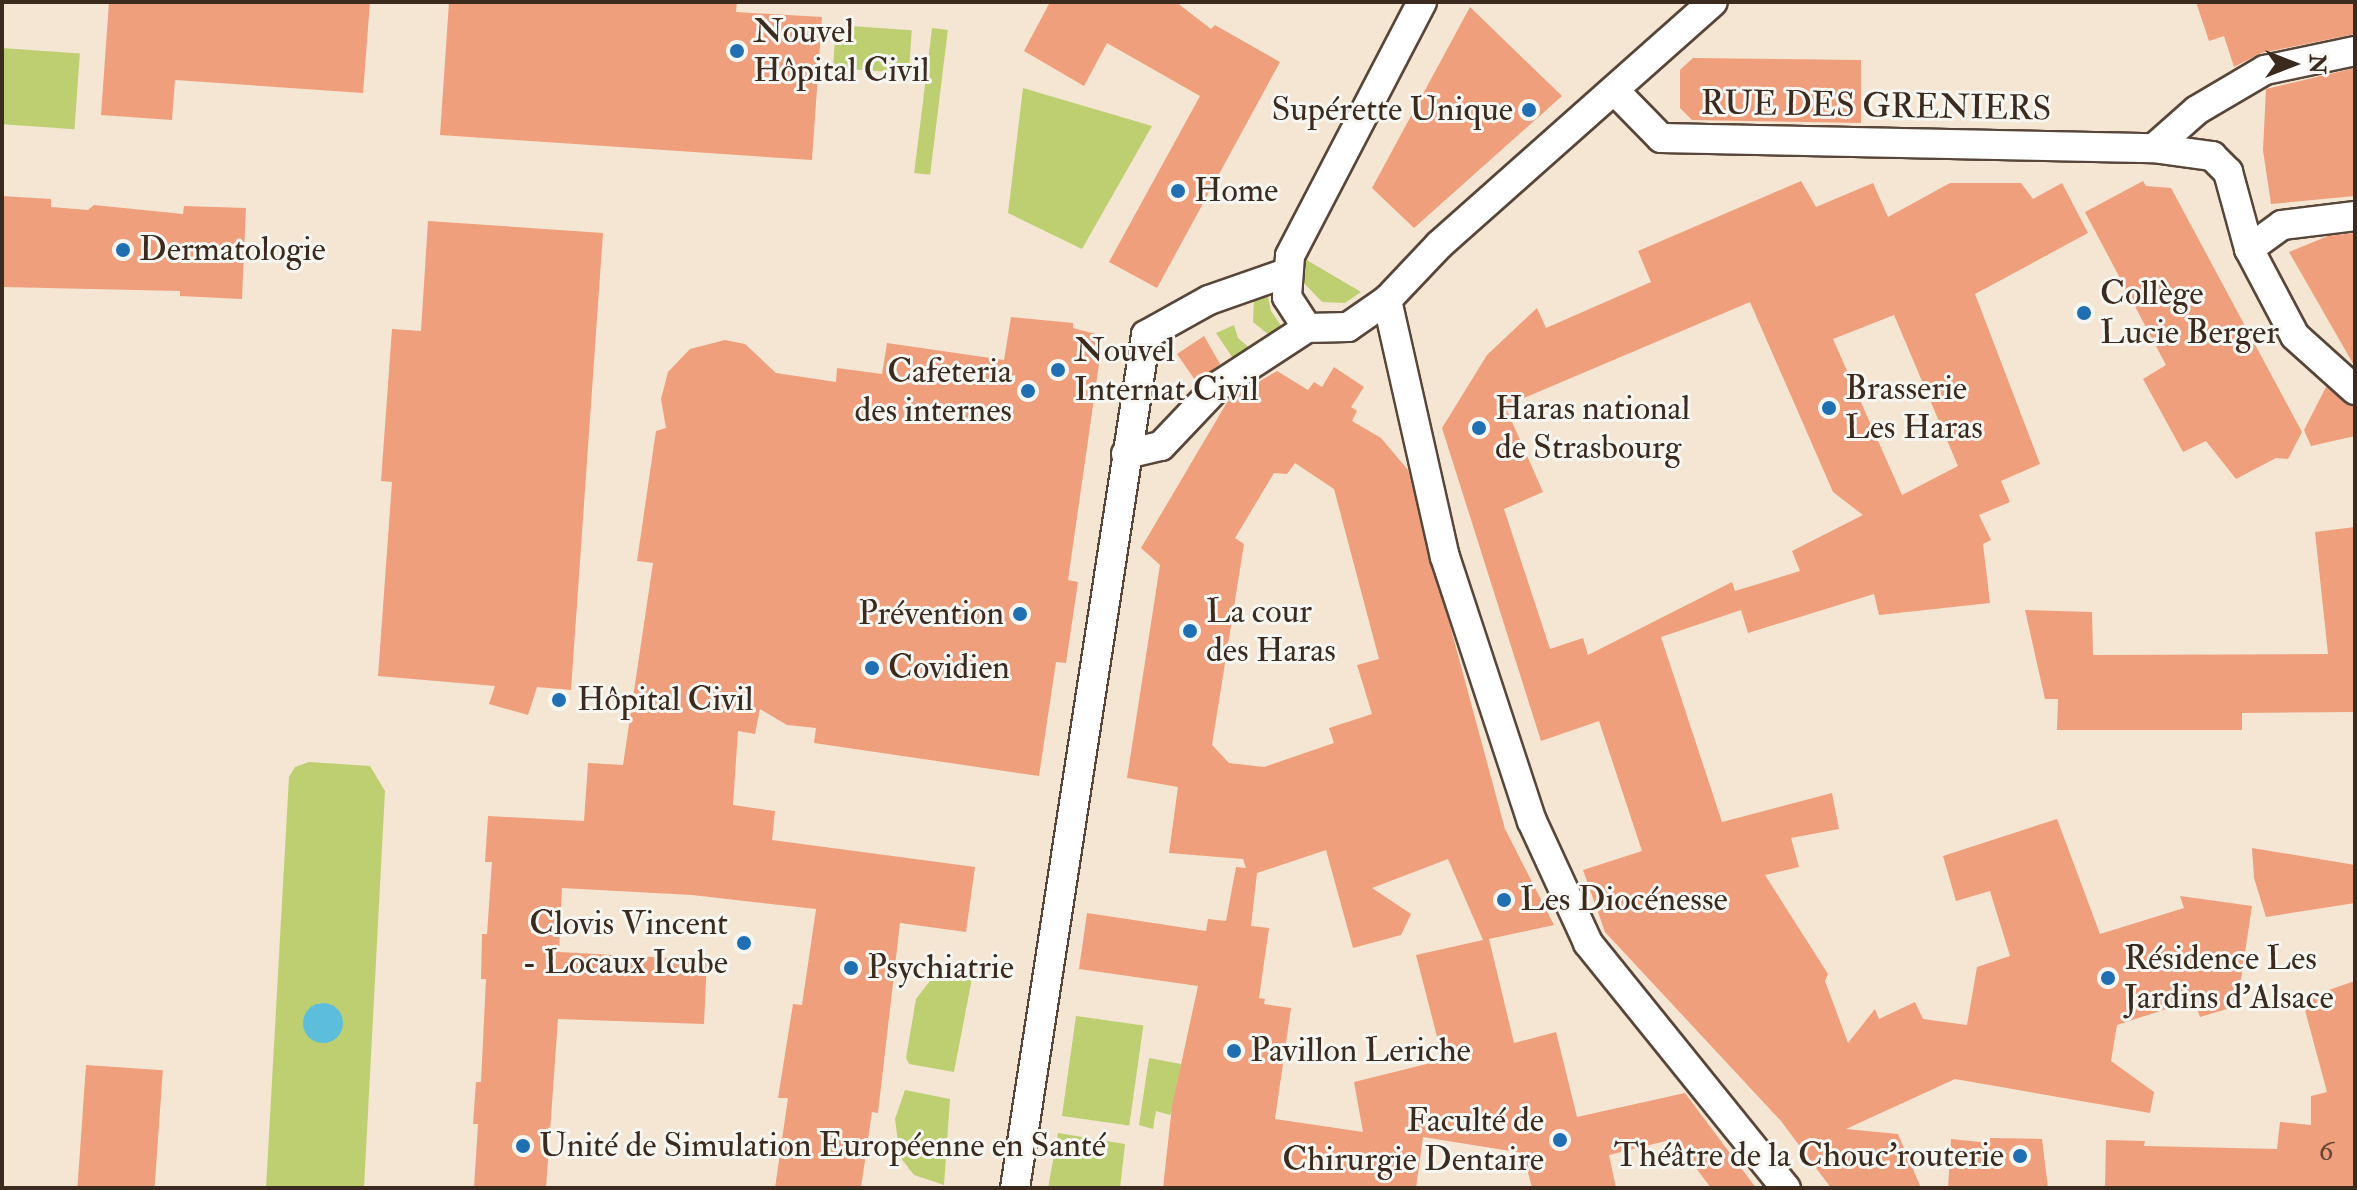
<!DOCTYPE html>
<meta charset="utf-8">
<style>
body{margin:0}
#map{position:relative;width:2357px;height:1190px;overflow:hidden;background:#f4e6d2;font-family:"IM FELL Double Pica",serif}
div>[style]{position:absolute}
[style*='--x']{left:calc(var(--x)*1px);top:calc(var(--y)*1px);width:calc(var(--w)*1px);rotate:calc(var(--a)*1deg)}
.green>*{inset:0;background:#becf72;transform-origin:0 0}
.water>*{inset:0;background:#5cbeda}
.round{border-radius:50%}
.building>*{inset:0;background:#f09f7d;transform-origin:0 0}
.roads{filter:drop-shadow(2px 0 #574639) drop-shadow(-2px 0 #574639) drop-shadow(0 2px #574639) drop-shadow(0 -2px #574639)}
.street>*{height:28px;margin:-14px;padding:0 14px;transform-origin:14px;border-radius:14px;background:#fff}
.dots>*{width:22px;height:22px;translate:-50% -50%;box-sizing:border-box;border:4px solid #f6f6f2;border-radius:50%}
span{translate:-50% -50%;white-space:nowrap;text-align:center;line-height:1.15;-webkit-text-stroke:6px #f6f6f2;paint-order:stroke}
.number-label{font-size:30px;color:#684736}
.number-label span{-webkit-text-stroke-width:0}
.poi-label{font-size:34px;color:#3b2a1e}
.left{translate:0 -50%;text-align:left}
.right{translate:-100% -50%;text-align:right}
.street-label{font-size:34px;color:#3b2a1e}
.frame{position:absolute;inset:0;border:4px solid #3b2a1e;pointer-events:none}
.north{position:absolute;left:2253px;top:24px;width:80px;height:80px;-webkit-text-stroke:6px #f6f6f2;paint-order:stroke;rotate:90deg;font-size:22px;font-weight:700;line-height:32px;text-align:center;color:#3b2a1e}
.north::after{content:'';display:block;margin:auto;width:28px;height:36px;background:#3b2a1e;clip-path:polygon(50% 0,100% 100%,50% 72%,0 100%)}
</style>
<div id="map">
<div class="green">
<div style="left:836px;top:25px;width:76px;height:43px;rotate:4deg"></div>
<div style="left:932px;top:28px;width:16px;height:146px;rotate:7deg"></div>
<div style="left:2px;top:48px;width:78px;height:76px;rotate:4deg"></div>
<div style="clip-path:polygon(1023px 88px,1152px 126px,1082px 249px,1008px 213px)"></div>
<div style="clip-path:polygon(1305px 259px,1361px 292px,1345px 303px,1322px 302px,1304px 283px)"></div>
<div style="clip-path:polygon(1265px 283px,1271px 311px,1285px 331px,1270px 336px,1253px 322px,1254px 297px)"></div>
<div style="clip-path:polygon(1234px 325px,1238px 338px,1252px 350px,1236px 363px,1216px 333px)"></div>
<div style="clip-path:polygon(evenodd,309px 762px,370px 766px,385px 791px,364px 1188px,266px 1188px,289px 777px,295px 767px,309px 762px,319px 1003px,336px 1008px,342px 1019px,312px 1039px,303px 1022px,319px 1003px)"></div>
<div style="clip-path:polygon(948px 971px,973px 973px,954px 1072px,909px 1064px,906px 1058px,916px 999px,933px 977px)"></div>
<div style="left:1076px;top:1016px;width:68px;height:101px;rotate:8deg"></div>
<div style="clip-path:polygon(1149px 1058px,1181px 1064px,1175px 1105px,1170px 1115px,1156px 1111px,1153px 1129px,1139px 1125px)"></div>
<div style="clip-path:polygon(905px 1090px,950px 1099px,944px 1185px,914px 1175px,900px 1157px,895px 1119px)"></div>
<div style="clip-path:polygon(1058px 1133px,1125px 1144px,1120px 1188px,1048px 1188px)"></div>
</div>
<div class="water">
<div class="round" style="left:303px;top:1003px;width:40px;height:40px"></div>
</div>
<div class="building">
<div style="clip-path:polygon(109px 2px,370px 2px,363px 93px,175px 80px,172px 120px,101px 115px)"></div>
<div style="clip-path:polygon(449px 2px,737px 2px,736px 12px,822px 17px,812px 160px,440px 135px)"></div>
<div style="clip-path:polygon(1050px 2px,1176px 2px,1211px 29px,1215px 25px,1280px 62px,1157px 288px,1109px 262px,1200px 96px,1107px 43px,1084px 86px,1024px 51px)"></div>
<div style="clip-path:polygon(2196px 2px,2355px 2px,2355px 34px,2261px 53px,2234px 67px,2224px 36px,2209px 41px)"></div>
<div style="clip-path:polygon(1470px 7px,1562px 96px,1414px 228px,1372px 188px)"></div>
<div style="clip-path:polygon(1693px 58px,1861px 60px,1861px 123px,1692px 120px,1680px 108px,1680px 70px)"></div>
<div style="clip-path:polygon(2355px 68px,2355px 196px,2271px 204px,2263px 150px,2266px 89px)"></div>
<div style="clip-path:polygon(evenodd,1801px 181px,1816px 207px,1873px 183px,1888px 217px,1950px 183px,2021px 183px,2033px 199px,2062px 183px,2088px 233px,1975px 294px,2040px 464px,2001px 481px,2010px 502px,1979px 515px,1991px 540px,1983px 544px,1990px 603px,1879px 615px,1874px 594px,1748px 633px,1741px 610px,1661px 637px,1722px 822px,1832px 793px,1839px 829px,1791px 838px,1799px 867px,1765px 875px,1828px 974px,1825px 981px,1848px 1043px,1875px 1009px,1879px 1019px,1915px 1002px,1923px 1019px,1967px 1025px,1977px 967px,2010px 956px,1990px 891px,1956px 901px,1943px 856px,2057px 819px,2100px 934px,2184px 908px,2180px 896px,2252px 906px,2237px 1006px,2200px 1017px,2194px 1000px,2117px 1025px,2111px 1061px,2154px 1092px,2150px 1113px,1955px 1079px,1846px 1129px,1898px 1134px,1921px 1188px,1831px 1188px,1781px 1121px,1605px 932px,1583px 870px,1642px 851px,1599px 721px,1541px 741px,1442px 428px,1487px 355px,1537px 308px,1546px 328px,1651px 282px,1638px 251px,1801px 181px,1750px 302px,1833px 492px,1863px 515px,1792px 551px,1800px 571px,1735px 591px,1732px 582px,1588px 655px,1583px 638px,1550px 649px,1504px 509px,1543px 492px,1505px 406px,1750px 302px,1801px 181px,1894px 315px,1958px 466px,1902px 495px,1833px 339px,1894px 315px)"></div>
<div style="clip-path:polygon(2143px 181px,2146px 186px,2171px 188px,2302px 432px,2288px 459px,2276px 458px,2236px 479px,2206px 441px,2183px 452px,2143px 379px,2166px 365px,2085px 212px)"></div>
<div style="clip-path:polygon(2px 196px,51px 199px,51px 207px,88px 210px,94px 205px,183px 214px,184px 206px,246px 208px,242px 299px,180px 296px,180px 291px,2px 287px)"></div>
<div style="clip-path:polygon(428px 221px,603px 233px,571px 690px,537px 687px,528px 715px,489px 704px,495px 686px,378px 676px,392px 482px,381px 481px,392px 329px,421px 331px)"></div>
<div style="clip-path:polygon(2355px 233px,2355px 367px,2289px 252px,2328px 236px)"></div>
<div style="clip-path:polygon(1011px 317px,1073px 323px,1073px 328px,1103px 336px,1068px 580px,1078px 582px,1066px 663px,1056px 662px,1039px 776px,814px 743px,816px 728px,787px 725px,760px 709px,755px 734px,738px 731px,733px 805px,775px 811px,772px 840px,975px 867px,966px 932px,900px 923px,878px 1113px,872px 1112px,861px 1188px,775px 1188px,788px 1098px,778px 1098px,793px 1004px,802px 1005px,816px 909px,692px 895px,562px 888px,559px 952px,707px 960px,704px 1024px,558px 1019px,546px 1188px,474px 1188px,478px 1124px,473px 1124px,476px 1082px,481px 1082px,486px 979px,481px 979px,482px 934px,487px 934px,492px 862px,485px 862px,488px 816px,584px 821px,588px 763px,623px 765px,653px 563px,637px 561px,656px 431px,666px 428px,661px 399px,668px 372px,690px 349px,725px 340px,745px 344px,776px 373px,836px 382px,837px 368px,882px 374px,887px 343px,1004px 360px)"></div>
<div style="clip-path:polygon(1204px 336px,1220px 364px,1197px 383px,1177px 354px)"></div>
<div style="clip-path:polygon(evenodd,1334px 367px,1364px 387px,1351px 407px,1357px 411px,1352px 421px,1381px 438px,1408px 470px,1505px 829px,1554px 925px,1489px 939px,1514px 1043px,1556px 1032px,1577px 1117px,1685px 1093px,1756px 1188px,1711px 1188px,1674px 1139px,1609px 1155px,1616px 1188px,1532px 1188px,1523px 1153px,1423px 1137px,1416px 1188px,1163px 1188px,1172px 1106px,1198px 986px,1079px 969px,1087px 913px,1206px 931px,1208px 919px,1226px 921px,1236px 867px,1246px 868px,1243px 859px,1169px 853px,1178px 787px,1127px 778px,1160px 565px,1141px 548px,1229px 399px,1277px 371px,1308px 390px,1314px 382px,1322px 387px,1334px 367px,1295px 463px,1334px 489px,1379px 659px,1357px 665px,1372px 714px,1329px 728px,1334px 743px,1264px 767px,1229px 763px,1212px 745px,1244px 544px,1235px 538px,1274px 473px,1287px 474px,1295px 463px,1334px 367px,1326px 850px,1353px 948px,1401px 935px,1411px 914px,1372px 888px,1448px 859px,1483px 940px,1416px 955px,1443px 1060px,1354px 1082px,1363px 1132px,1275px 1119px,1291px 1008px,1264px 1004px,1265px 999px,1259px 998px,1269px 928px,1251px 926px,1257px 873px,1326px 850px)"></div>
<div style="clip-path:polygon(2326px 387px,2355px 407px,2355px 436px,2311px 446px,2304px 430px)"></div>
<div style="clip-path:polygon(2355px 527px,2355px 712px,2242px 713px,2242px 730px,2057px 730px,2058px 699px,2045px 699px,2025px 610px,2092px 612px,2093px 655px,2328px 654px,2315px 532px)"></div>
<div style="clip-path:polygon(2252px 848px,2355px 865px,2355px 903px,2266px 917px,2254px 878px)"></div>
<div style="clip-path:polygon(2355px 981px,2355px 1188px,2105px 1188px,2106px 1140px,2145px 1141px,2144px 1146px,2277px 1149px,2280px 1122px,2311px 1125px,2311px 1096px,2327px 1092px,2302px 999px)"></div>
<div style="left:86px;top:1065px;width:77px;height:123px;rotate:4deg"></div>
<div style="clip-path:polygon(1990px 1138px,2042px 1139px,2048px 1188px,1948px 1188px,1951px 1139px,1990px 1143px)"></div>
</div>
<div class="roads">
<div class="street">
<div style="--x:1422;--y:2;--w:286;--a:117.5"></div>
<div style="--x:1290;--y:256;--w:41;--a:94.2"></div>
<div style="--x:1287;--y:297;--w:37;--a:57"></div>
<div style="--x:1307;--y:328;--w:41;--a:-1.4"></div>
<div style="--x:1348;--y:327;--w:47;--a:-34.7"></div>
<div style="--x:1387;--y:300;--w:76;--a:-46.6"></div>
<div style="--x:1439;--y:245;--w:366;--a:-41.6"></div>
<div style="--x:1616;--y:92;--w:64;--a:45.6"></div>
<div style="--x:1661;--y:138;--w:493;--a:1.2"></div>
<div style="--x:2154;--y:148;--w:59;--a:7.9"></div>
<div style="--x:2212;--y:156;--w:23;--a:45"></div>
<div style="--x:2228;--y:172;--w:80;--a:74.7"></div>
<div style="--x:2249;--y:249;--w:98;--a:62.1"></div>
<div style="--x:2295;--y:336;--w:81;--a:42"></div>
<div style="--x:2154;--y:148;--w:57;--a:-41.5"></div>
<div style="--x:2197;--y:110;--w:79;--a:-30.5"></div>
<div style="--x:2265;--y:70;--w:92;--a:-11.9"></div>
<div style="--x:2249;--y:249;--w:41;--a:-36"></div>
<div style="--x:2282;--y:225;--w:74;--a:-7"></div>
<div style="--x:1387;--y:300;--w:263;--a:77.3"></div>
<div style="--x:1445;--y:557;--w:278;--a:71.8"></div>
<div style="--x:1532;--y:821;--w:134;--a:65.3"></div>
<div style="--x:1588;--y:943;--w:315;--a:51.1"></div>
<div style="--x:1126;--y:454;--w:36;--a:-13"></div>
<div style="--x:1161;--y:446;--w:83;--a:-46.5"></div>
<div style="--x:1218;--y:386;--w:106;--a:-33.1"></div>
<div style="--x:1015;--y:1188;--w:863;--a:-81.27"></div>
<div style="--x:1146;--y:335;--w:72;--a:-29.1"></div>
<div style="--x:1209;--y:300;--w:82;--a:-19.3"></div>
</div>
</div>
<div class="dots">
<div style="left:737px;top:51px;background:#1f6fb2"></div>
<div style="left:1529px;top:110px;background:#1f6fb2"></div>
<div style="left:1178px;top:191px;background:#1f6fb2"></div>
<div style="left:123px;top:250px;background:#1f6fb2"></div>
<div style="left:2084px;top:313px;background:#1f6fb2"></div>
<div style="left:1058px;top:370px;background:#1f6fb2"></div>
<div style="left:1028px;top:391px;background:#1f6fb2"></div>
<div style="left:1829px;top:408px;background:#1f6fb2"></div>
<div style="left:1479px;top:428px;background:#1f6fb2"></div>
<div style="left:1020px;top:614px;background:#1f6fb2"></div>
<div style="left:1190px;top:631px;background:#1f6fb2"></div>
<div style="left:872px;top:668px;background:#1f6fb2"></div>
<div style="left:559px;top:700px;background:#1f6fb2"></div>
<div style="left:1504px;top:900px;background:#1f6fb2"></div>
<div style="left:744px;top:943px;background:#1f6fb2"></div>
<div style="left:851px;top:968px;background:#1f6fb2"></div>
<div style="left:2108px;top:978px;background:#1f6fb2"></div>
<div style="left:1234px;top:1051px;background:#1f6fb2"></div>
<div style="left:1560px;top:1140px;background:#1f6fb2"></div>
<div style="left:523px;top:1146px;background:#1f6fb2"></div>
<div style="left:2020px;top:1156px;background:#1f6fb2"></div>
</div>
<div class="number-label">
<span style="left:2326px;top:1151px">6</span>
</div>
<div class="poi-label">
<span class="left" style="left:753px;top:51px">Nouvel<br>Hôpital Civil</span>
<span class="right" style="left:1513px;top:110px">Supérette Unique</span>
<span class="left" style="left:1194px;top:191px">Home</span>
<span class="left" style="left:139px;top:250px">Dermatologie</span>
<span class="left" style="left:2100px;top:313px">Collège<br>Lucie Berger</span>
<span class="left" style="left:1074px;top:370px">Nouvel<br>Internat Civil</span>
<span class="right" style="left:1012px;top:391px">Cafeteria<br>des internes</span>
<span class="left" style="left:1845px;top:408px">Brasserie<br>Les Haras</span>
<span class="left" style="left:1495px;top:428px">Haras national<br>de Strasbourg</span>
<span class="left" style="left:1206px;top:631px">La cour<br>des Haras</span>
<span class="right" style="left:1004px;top:614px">Prévention</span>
<span class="left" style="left:888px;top:668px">Covidien</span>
<span class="left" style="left:577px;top:700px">Hôpital Civil</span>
<span class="left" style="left:1520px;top:900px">Les Diocénesse</span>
<span class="right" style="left:728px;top:943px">Clovis Vincent<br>- Locaux Icube</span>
<span class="left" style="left:2124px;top:978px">Résidence Les<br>Jardins d'Alsace</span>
<span class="left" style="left:867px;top:968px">Psychiatrie</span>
<span class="left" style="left:1250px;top:1051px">Pavillon Leriche</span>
<span class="right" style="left:1544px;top:1140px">Faculté de<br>Chirurgie Dentaire</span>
<span class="left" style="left:539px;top:1146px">Unité de Simulation Européenne en Santé</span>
<span class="right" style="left:2004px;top:1156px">Théâtre de la Chouc'routerie</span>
</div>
<div class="street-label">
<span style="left:1876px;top:106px;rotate:1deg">RUE DES GRENIERS</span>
</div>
<div class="frame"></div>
<div class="north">N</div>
</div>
